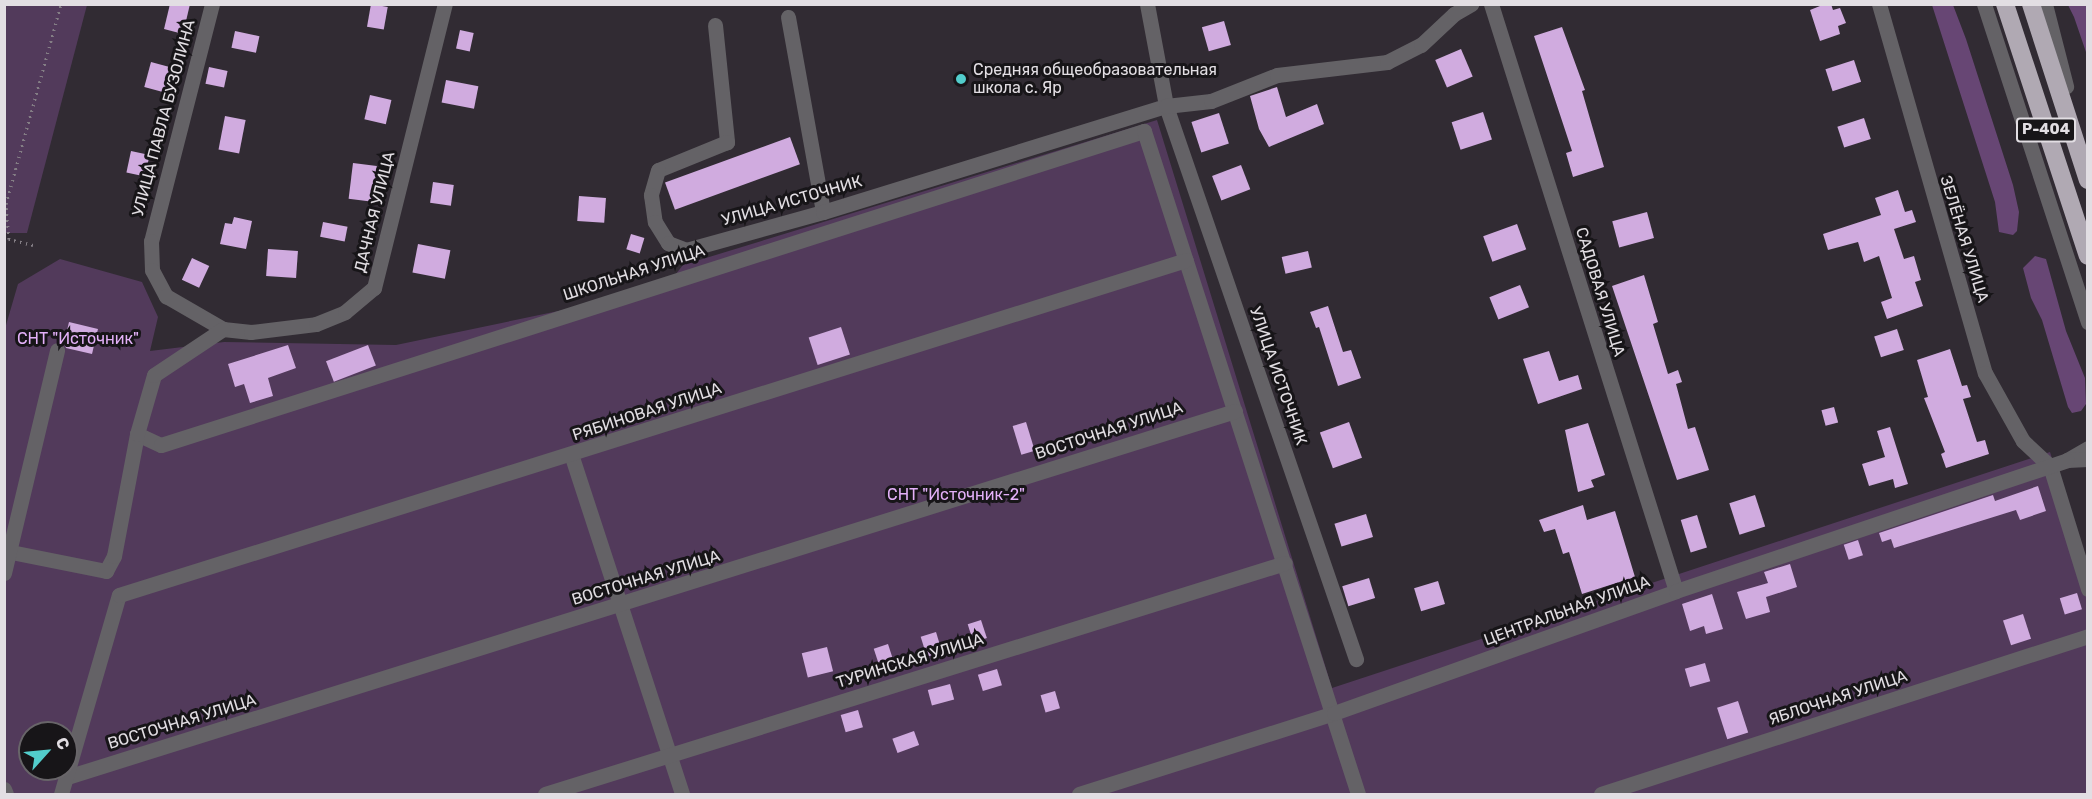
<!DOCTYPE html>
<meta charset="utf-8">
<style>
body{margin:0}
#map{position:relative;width:2092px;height:799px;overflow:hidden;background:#312b33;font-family:Rubik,sans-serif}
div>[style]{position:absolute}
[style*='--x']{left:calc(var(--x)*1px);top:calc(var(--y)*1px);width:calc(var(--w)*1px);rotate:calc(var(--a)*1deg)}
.green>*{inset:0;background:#523a5b}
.forest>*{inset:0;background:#674674}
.building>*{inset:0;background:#d0abdf;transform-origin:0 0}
.path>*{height:3px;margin-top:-1.5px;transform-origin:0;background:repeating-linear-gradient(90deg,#847e85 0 1.5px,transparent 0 6px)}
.minor>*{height:15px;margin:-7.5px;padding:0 7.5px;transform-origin:7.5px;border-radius:7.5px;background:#646266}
.highway>*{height:18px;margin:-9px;padding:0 9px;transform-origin:9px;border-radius:9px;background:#b0a9b3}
.dots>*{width:16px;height:16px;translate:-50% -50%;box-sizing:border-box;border:3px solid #171518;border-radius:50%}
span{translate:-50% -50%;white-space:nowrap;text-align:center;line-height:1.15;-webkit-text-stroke:6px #171518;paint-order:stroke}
.shield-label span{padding:2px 4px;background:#171518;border:2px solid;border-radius:4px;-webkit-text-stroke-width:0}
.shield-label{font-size:15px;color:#e2dee3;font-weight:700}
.poi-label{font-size:16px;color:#e2dee3}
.left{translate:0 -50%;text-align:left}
.street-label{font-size:16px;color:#e2dee3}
.park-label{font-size:16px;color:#e3b0f8}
.frame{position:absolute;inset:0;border:6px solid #e2dee3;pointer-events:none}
.north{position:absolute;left:18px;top:721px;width:60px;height:60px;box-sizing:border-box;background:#171518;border:2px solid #686569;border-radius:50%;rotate:63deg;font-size:16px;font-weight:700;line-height:24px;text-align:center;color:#e2dee3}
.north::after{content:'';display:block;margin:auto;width:21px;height:27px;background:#52cdcc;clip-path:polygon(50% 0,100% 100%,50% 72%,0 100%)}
</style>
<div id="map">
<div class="green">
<div style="clip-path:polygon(4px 5px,87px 5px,27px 233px,5px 233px)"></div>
<div style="clip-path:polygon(evenodd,1157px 120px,1332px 688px,2050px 452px,2087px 569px,2087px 794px,5px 794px,4px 332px,18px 284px,60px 259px,142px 282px,158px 317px,150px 351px,224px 342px,396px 345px,664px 289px,683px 265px,1157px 120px,30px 733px,66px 733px,66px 769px,30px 769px,30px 733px)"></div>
</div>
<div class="forest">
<div style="clip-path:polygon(1932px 5px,1953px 5px,1966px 39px,2013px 185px,2019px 212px,2017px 231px,2013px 235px,1999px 232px,1995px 202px)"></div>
<div style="clip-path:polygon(2068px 5px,2087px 5px,2087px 55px,2074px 17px)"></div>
<div style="clip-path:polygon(2035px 256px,2046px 259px,2066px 331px,2085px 378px,2086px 404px,2081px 411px,2072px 413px,2068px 407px,2042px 320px,2031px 298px,2023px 268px)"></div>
</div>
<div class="building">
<div style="clip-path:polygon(170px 4px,190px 4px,183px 34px,164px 29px)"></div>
<div style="left:371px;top:4px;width:17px;height:23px;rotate:10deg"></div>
<div style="clip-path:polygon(1825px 4px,1831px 4px,1833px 10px,1840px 8px,1846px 23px,1838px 26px,1840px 34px,1820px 41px,1810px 10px)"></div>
<div style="left:1224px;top:21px;width:25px;height:23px;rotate:74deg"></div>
<div style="clip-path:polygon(1562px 27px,1585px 90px,1582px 91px,1604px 167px,1573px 177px,1566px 153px,1572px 151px,1534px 36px)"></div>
<div style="left:460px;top:30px;width:14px;height:19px;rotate:12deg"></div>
<div style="left:235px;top:31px;width:25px;height:17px;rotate:12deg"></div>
<div style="left:1461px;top:49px;width:30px;height:28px;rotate:67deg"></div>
<div style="left:1854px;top:60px;width:23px;height:30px;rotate:72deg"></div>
<div style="left:151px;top:62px;width:23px;height:26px;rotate:15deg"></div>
<div style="left:209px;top:67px;width:19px;height:17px;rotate:12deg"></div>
<div style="left:446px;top:80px;width:33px;height:23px;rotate:11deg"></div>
<div style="clip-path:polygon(1277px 87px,1286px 117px,1317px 104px,1324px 124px,1269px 147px,1259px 129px,1250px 96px)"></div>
<div style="left:370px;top:95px;width:22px;height:25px;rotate:13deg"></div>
<div style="left:1483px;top:112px;width:29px;height:33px;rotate:72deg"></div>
<div style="left:1219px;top:113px;width:32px;height:29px;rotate:72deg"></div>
<div style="left:225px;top:116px;width:21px;height:34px;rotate:11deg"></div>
<div style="left:1864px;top:118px;width:22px;height:28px;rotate:72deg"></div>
<div style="left:790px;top:137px;width:29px;height:133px;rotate:70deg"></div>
<div style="left:131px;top:151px;width:19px;height:22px;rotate:12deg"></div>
<div style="left:353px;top:163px;width:24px;height:36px;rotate:7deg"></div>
<div style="left:1241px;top:165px;width:26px;height:31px;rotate:69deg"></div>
<div style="left:433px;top:182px;width:21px;height:21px;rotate:8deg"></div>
<div style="clip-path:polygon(1898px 190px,1905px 212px,1912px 210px,1916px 222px,1894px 229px,1904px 259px,1914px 256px,1921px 280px,1915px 282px,1923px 306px,1887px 319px,1881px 302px,1892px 298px,1879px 256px,1864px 262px,1858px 242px,1828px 250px,1823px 234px,1881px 215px,1875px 198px)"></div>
<div style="left:579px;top:196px;width:27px;height:25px;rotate:4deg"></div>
<div style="left:1647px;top:212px;width:27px;height:36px;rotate:75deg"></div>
<div style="clip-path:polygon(234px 217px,252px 221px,246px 249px,220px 244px,225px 223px,232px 224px)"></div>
<div style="left:323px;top:222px;width:25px;height:15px;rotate:11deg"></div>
<div style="left:1517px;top:224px;width:27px;height:36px;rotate:70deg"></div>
<div style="left:631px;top:234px;width:14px;height:16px;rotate:17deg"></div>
<div style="left:418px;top:244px;width:33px;height:29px;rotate:11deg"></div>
<div style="left:268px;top:249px;width:30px;height:27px;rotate:4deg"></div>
<div style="left:1308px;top:251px;width:17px;height:27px;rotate:77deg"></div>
<div style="left:192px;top:258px;width:19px;height:24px;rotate:25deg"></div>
<div style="clip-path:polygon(1644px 275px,1658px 322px,1653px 324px,1668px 374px,1678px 370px,1682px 382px,1676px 384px,1688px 429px,1695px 427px,1709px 470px,1677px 480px,1612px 286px)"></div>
<div style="left:1520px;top:285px;width:24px;height:33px;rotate:68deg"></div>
<div style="clip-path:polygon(1328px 306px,1343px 352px,1351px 350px,1361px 378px,1338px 386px,1319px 327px,1316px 328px,1310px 312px)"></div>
<div style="clip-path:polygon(69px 322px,98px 329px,92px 354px,66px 348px,64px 343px)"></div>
<div style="left:841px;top:327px;width:29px;height:34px;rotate:72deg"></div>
<div style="left:1897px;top:329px;width:22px;height:24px;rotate:72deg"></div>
<div style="clip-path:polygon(288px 345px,296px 368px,268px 378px,273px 396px,250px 403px,244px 384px,235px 387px,228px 364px)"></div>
<div style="left:368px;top:345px;width:22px;height:45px;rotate:69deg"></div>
<div style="clip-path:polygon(1950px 349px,1962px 386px,1967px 385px,1971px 397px,1963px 399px,1977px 442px,1985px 440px,1989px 454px,1946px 468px,1941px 454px,1945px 452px,1924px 398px,1928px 397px,1917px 360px)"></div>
<div style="clip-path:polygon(1549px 351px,1559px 381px,1578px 375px,1582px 389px,1538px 404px,1523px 359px)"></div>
<div style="left:1834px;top:407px;width:16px;height:13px;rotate:75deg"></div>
<div style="left:1026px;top:422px;width:30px;height:14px;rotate:73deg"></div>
<div style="left:1349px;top:422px;width:38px;height:31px;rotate:70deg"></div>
<div style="clip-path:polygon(1588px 423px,1605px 475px,1591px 480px,1594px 487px,1578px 492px,1565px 430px)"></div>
<div style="clip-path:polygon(1890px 427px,1908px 484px,1895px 488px,1893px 479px,1869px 486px,1862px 464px,1885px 457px,1877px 431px)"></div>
<div style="clip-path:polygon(2038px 486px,2046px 511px,2020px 520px,2016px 510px,1894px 548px,1891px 539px,1882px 542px,1879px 533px,1993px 495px,1995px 501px)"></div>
<div style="left:1755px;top:495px;width:33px;height:27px;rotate:72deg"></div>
<div style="clip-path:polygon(1583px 505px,1587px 520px,1615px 511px,1635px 577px,1582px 594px,1569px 552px,1563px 554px,1555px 529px,1544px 532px,1539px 520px)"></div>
<div style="left:1366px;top:514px;width:24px;height:33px;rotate:73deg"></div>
<div style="left:1697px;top:515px;width:34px;height:17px;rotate:73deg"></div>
<div style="left:1858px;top:540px;width:16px;height:15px;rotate:72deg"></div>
<div style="clip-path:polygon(1790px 564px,1797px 587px,1766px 597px,1770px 612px,1746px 619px,1737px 592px,1768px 583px,1764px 572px)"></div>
<div style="left:1369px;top:578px;width:21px;height:28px;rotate:73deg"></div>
<div style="left:1438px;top:581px;width:24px;height:25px;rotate:73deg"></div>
<div style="left:2077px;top:593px;width:17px;height:18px;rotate:73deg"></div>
<div style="clip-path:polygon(1712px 594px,1723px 629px,1706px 634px,1704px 626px,1690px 631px,1682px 604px)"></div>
<div style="left:2023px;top:614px;width:26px;height:21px;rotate:72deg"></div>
<div style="left:981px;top:620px;width:19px;height:14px;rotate:72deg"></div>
<div style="left:936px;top:632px;width:21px;height:16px;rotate:73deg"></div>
<div style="left:888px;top:644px;width:16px;height:15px;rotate:72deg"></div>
<div style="left:827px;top:647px;width:25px;height:26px;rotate:76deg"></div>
<div style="left:1705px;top:663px;width:19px;height:21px;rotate:74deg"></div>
<div style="left:997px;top:669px;width:17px;height:20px;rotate:73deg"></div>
<div style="left:950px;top:684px;width:16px;height:23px;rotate:75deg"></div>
<div style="left:1055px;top:691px;width:18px;height:15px;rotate:74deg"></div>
<div style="left:1738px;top:701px;width:33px;height:22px;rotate:72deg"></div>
<div style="left:858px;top:710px;width:18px;height:18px;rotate:74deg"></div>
<div style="left:914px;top:731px;width:15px;height:23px;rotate:70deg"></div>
</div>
<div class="path">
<div style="--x:33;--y:245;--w:25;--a:-166"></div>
<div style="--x:9;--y:239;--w:35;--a:-95"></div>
<div style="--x:6;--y:204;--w:207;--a:-74.6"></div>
</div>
<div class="minor">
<div style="--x:212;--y:4;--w:245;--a:104.4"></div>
<div style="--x:151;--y:241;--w:29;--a:88"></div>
<div style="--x:152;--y:270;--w:30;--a:62"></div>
<div style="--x:166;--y:296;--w:66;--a:30.1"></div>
<div style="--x:223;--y:329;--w:28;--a:6"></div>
<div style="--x:251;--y:332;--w:65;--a:-7"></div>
<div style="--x:316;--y:324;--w:31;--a:-22"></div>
<div style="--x:345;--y:312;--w:38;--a:-40"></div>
<div style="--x:374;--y:288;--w:293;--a:-76"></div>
<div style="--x:1147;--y:4;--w:104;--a:79.4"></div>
<div style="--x:1166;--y:106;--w:585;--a:71.04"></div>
<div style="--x:1491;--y:4;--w:615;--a:72.51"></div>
<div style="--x:1879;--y:4;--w:384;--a:74"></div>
<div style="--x:1985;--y:373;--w:78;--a:60.8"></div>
<div style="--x:2023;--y:441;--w:37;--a:43"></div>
<div style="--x:2050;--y:466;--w:129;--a:72.8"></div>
<div style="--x:1984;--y:4;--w:335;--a:71.9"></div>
<div style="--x:2045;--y:4;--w:85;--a:75.6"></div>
<div style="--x:788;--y:17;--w:198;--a:79.8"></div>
<div style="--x:715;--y:25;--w:118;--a:84.1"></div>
<div style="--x:727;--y:142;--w:74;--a:157.9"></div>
<div style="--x:658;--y:170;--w:26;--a:106"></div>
<div style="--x:651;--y:195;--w:27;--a:82"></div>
<div style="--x:655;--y:222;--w:25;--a:58"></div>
<div style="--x:668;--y:243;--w:19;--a:21"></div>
<div style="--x:686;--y:250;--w:142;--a:-15.5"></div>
<div style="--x:823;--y:212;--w:359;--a:-17.2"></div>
<div style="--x:1166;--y:106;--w:45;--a:-6.3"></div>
<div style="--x:1211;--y:101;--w:71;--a:-21.5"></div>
<div style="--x:1277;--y:75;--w:111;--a:-6.7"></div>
<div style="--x:1387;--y:62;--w:38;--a:-27"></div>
<div style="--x:1421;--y:45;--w:45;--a:-43.2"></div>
<div style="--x:1454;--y:14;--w:20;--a:-30"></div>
<div style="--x:137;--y:434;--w:26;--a:25"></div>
<div style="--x:161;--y:445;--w:1032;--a:-17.72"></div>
<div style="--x:1144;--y:131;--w:697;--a:72.11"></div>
<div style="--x:2088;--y:448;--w:24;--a:150"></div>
<div style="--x:2067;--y:460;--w:21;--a:-3"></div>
<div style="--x:571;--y:454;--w:358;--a:71.9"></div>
<div style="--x:11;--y:552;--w:97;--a:11.3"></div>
<div style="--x:106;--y:571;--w:17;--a:-62"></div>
<div style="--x:114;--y:556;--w:124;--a:-79.3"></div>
<div style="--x:137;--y:434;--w:61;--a:-73.9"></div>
<div style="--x:154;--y:375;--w:83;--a:-33.7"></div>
<div style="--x:4;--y:573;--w:229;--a:-76.6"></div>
<div style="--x:67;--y:777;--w:1224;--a:-17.4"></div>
<div style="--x:4;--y:789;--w:5;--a:68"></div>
<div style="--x:61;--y:794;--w:207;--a:-73.8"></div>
<div style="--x:119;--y:595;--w:1118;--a:-17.43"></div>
<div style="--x:545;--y:794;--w:775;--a:-17.34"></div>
<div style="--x:1079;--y:794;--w:268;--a:-17.6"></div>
<div style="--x:1334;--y:713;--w:363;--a:-19.6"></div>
<div style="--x:1676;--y:591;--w:412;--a:-18.5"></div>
<div style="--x:1601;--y:794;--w:512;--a:-17.97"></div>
</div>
<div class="highway">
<div style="--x:2005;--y:4;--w:265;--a:71.8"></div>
<div style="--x:2031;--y:4;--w:185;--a:72.1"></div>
</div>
<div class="dots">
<div style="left:961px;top:79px;background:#52cdcc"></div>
</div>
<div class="shield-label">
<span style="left:2046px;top:130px">Р-404</span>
</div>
<div class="poi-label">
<span class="left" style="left:973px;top:79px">Средняя общеобразовательная<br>школа с. Яр</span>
</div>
<div class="street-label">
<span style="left:164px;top:118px;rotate:-75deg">УЛИЦА ПАВЛА БУЗОЛИНА</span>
<span style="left:792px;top:201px;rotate:-16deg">УЛИЦА ИСТОЧНИК</span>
<span style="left:375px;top:212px;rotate:-76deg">ДАЧНАЯ УЛИЦА</span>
<span style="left:1964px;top:239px;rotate:73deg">ЗЕЛЁНАЯ УЛИЦА</span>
<span style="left:634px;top:273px;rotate:-18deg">ШКОЛЬНАЯ УЛИЦА</span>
<span style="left:1600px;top:292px;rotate:73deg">САДОВАЯ УЛИЦА</span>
<span style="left:1278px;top:376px;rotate:71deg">УЛИЦА ИСТОЧНИК</span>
<span style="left:647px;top:412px;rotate:-18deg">РЯБИНОВАЯ УЛИЦА</span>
<span style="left:1109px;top:431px;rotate:-18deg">ВОСТОЧНАЯ УЛИЦА</span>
<span style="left:646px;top:578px;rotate:-17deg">ВОСТОЧНАЯ УЛИЦА</span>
<span style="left:1567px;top:611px;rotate:-20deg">ЦЕНТРАЛЬНАЯ УЛИЦА</span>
<span style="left:910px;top:661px;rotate:-17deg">ТУРИНСКАЯ УЛИЦА</span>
<span style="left:1838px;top:698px;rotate:-18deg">ЯБЛОЧНАЯ УЛИЦА</span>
<span style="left:182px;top:722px;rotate:-17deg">ВОСТОЧНАЯ УЛИЦА</span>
</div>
<div class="park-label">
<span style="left:78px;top:339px">СНТ "Источник"</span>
<span style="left:956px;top:495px">СНТ "Источник-2"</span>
</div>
<div class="frame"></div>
<div class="north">С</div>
</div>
